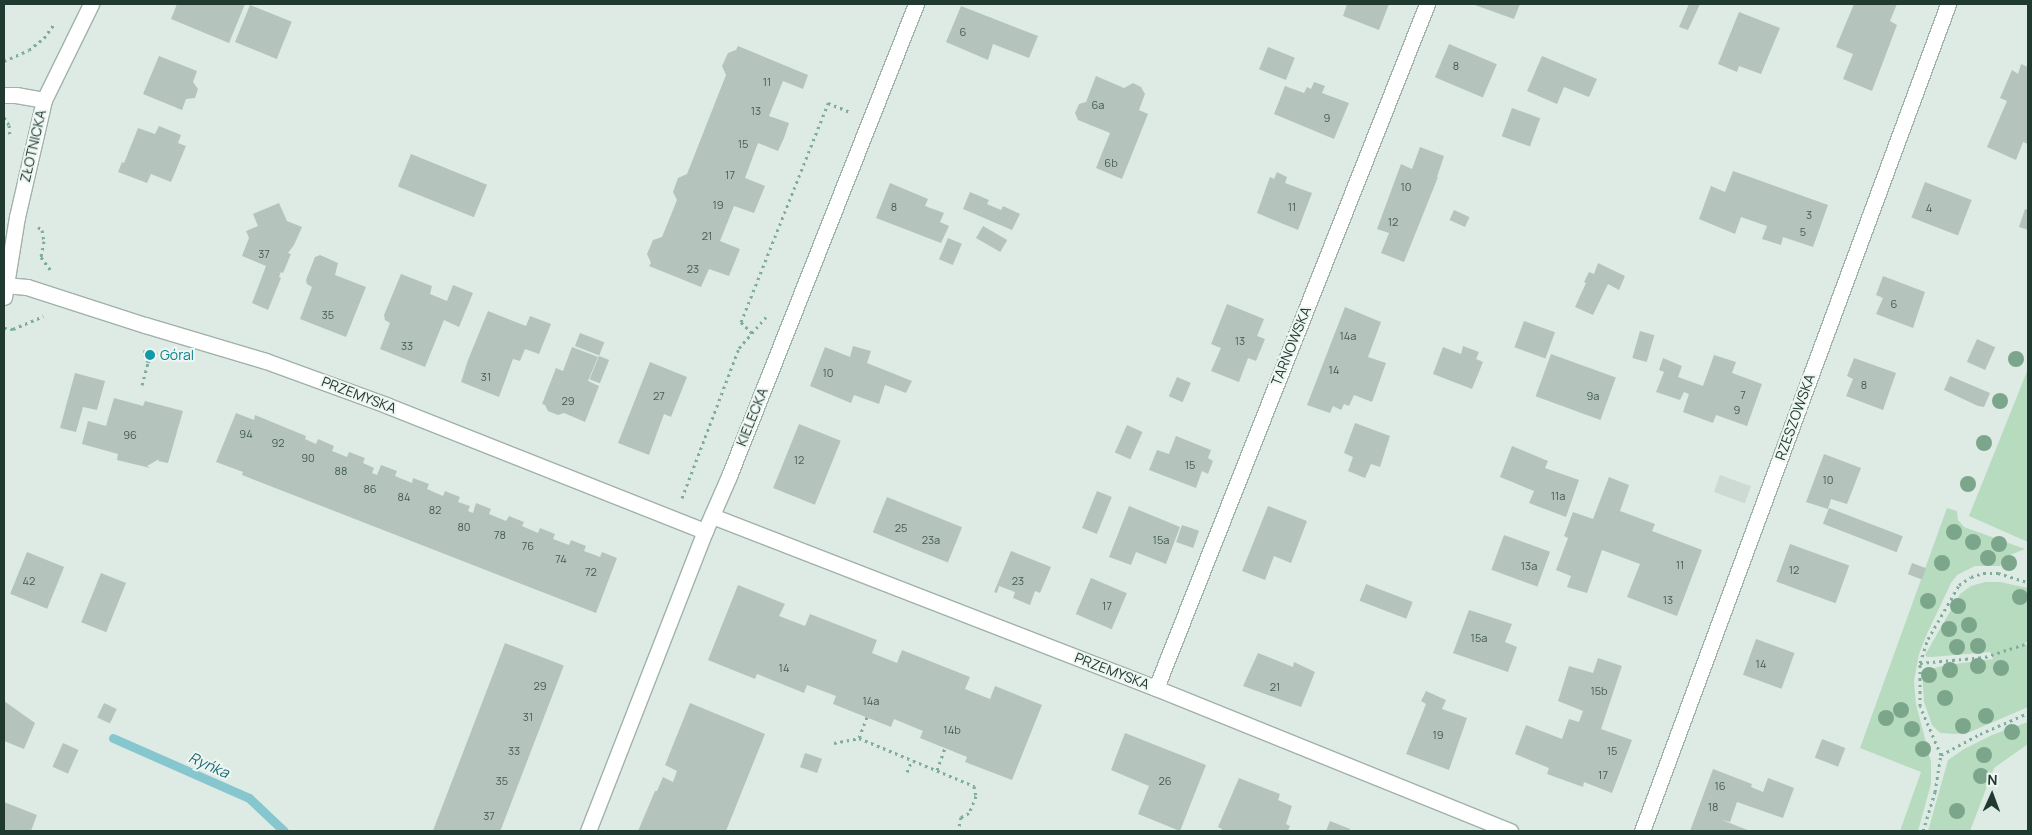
<!DOCTYPE html>
<meta charset="utf-8">
<style>
body{margin:0}
#map{position:relative;width:2032px;height:835px;overflow:hidden;background:#deeae4;font-family:Manrope,sans-serif}
div>[style]{position:absolute}
[style*='--x']{left:calc(var(--x)*1px);top:calc(var(--y)*1px);width:calc(var(--w)*1px);rotate:calc(var(--a)*1deg)}
.built>*{inset:0;background:#cdd9d3;transform-origin:0 0}
.green>*{inset:0;background:#b7dbbf}
.stream>*{height:9px;margin:-4.5px;padding:0 4.5px;transform-origin:4.5px;border-radius:4.5px;background:#86c7cf}
.building>*{inset:0;background:#b4c4bd;transform-origin:0 0}
.path>*{height:3px;margin-top:-1.5px;transform-origin:0;background:repeating-linear-gradient(90deg,#7fad9c 0 2.5px,transparent 0 6.5px)}
.roads{filter:drop-shadow(1px 0 #a1b1ab) drop-shadow(-1px 0 #a1b1ab) drop-shadow(0 1px #a1b1ab) drop-shadow(0 -1px #a1b1ab)}
.minor>*{height:15px;margin:-7.5px;padding:0 7.5px;transform-origin:7.5px;border-radius:7.5px;background:#fff}
.trees>*{width:16px;height:16px;margin:-8px;border-radius:50%;background:#7ca68b}
.dots>*{width:14px;height:14px;translate:-50% -50%;box-sizing:border-box;border:2px solid #eef6f2;border-radius:50%}
span{translate:-50% -50%;white-space:nowrap;text-align:center;line-height:1.15;-webkit-text-stroke:4px #eef6f2;paint-order:stroke}
.number-label{font-size:11px;color:#455c54}
.number-label span{-webkit-text-stroke-width:0}
.street-label{font-size:14px;color:#203931}
.culture-label{font-size:14px;color:#0d838f}
.left{translate:0 -50%;text-align:left}
.water-label{font-size:15px;color:#1c6973;font-style:italic}
.frame{position:absolute;inset:0;border:5px solid #203931;pointer-events:none}
.north{position:absolute;left:1967px;top:770px;width:50px;height:50px;-webkit-text-stroke:4px #eef6f2;paint-order:stroke;rotate:2deg;font-size:14px;font-weight:700;line-height:20px;text-align:center;color:#203931}
.north::after{content:'';display:block;margin:auto;width:18px;height:22px;background:#203931;clip-path:polygon(50% 0,100% 100%,50% 72%,0 100%)}
</style>
<div id="map">
<div class="built">
<div style="left:1720px;top:475px;width:33px;height:18px;rotate:20deg"></div>
</div>
<div class="green">
<div style="clip-path:polygon(2028px 369px,2028px 542px,1969px 516px)"></div>
<div style="clip-path:polygon(1947px 508px,1957px 511px,1958px 520px,1964px 527px,2025px 549px,2005px 557px,2000px 566px,1975px 566px,1957px 575px,1951px 583px,1926px 636px,1919px 654px,1914px 681px,1916px 704px,1931px 762px,1931px 784px,1918px 831px,1900px 831px,1921px 772px,1860px 748px)"></div>
<div style="clip-path:polygon(1985px 582px,2000px 582px,2028px 588px,2028px 641px,2025px 643px,2028px 647px,2028px 707px,1970px 732px,1956px 734px,1940px 733px,1932px 725px,1924px 702px,1922px 671px,1947px 665px,1993px 659px,1990px 652px,1932px 657px,1927px 657px,1925px 655px,1960px 594px,1971px 586px)"></div>
<div style="clip-path:polygon(2028px 722px,2028px 744px,1994px 768px,1970px 831px,1928px 831px,1948px 760px,1964px 749px,1992px 735px)"></div>
</div>
<div class="stream">
<div style="--x:113;--y:738;--w:149;--a:23.8"></div>
<div style="--x:249;--y:798;--w:48;--a:43.3"></div>
</div>
<div class="building">
<div style="clip-path:polygon(177px 4px,245px 4px,229px 43px,171px 19px)"></div>
<div style="clip-path:polygon(1347px 4px,1389px 4px,1379px 30px,1343px 16px)"></div>
<div style="clip-path:polygon(1472px 4px,1520px 4px,1514px 19px)"></div>
<div style="clip-path:polygon(1689px 4px,1700px 4px,1688px 30px,1679px 27px)"></div>
<div style="clip-path:polygon(1854px 4px,1897px 4px,1890px 21px,1897px 25px,1872px 91px,1843px 79px,1853px 54px,1836px 47px)"></div>
<div style="left:250px;top:5px;width:45px;height:40px;rotate:22deg"></div>
<div style="clip-path:polygon(961px 6px,1038px 36px,1029px 58px,993px 44px,988px 60px,946px 42px)"></div>
<div style="clip-path:polygon(1739px 12px,1780px 28px,1761px 74px,1739px 66px,1737px 72px,1718px 64px)"></div>
<div style="left:1449px;top:44px;width:52px;height:36px;rotate:23deg"></div>
<div style="clip-path:polygon(738px 46px,808px 75px,803px 89px,783px 81px,769px 116px,789px 123px,784px 138px,778px 151px,758px 143px,745px 178px,765px 186px,754px 213px,734px 206px,720px 241px,740px 249px,729px 276px,709px 269px,701px 287px,649px 266px,651px 263px,647px 254px,653px 240px,662px 237px,677px 200px,673px 192px,678px 178px,687px 174px,726px 75px,722px 66px,728px 53px,736px 50px)"></div>
<div style="left:1268px;top:47px;width:29px;height:24px;rotate:22deg"></div>
<div style="clip-path:polygon(159px 56px,197px 71px,193px 82px,198px 89px,195px 98px,186px 99px,182px 110px,143px 94px)"></div>
<div style="clip-path:polygon(1542px 56px,1597px 79px,1589px 97px,1564px 87px,1557px 104px,1527px 91px)"></div>
<div style="clip-path:polygon(2021px 64px,2028px 67px,2028px 144px,2023px 142px,2016px 160px,1987px 147px,2007px 101px,2000px 98px,2012px 70px,2018px 74px)"></div>
<div style="clip-path:polygon(1096px 76px,1124px 88px,1133px 83px,1141px 87px,1145px 94px,1139px 110px,1148px 114px,1122px 179px,1096px 168px,1110px 133px,1078px 120px,1075px 113px,1079px 104px,1086px 102px)"></div>
<div style="clip-path:polygon(1314px 82px,1325px 86px,1322px 93px,1349px 103px,1334px 139px,1274px 114px,1285px 86px,1304px 93px,1307px 87px,1311px 89px)"></div>
<div style="left:1512px;top:108px;width:30px;height:30px;rotate:20deg"></div>
<div style="clip-path:polygon(159px 126px,181px 135px,178px 143px,186px 146px,171px 182px,151px 174px,147px 183px,118px 172px,122px 162px,124px 163px,138px 128px,155px 134px)"></div>
<div style="clip-path:polygon(1420px 147px,1444px 156px,1437px 177px,1438px 177px,1404px 262px,1381px 253px,1389px 233px,1377px 229px,1401px 164px,1412px 169px)"></div>
<div style="left:411px;top:154px;width:82px;height:35px;rotate:22deg"></div>
<div style="clip-path:polygon(1733px 171px,1828px 205px,1813px 247px,1783px 237px,1781px 245px,1762px 239px,1767px 226px,1741px 217px,1735px 234px,1699px 219px,1711px 186px,1725px 192px)"></div>
<div style="clip-path:polygon(1277px 172px,1287px 177px,1285px 183px,1312px 193px,1298px 230px,1257px 213px,1270px 177px,1274px 179px)"></div>
<div style="left:1925px;top:182px;width:50px;height:38px;rotate:21deg"></div>
<div style="clip-path:polygon(890px 183px,928px 199px,925px 206px,944px 213px,940px 222px,949px 226px,941px 243px,876px 218px)"></div>
<div style="clip-path:polygon(970px 192px,989px 200px,987px 204px,1001px 210px,1003px 206px,1020px 214px,1012px 230px,963px 209px)"></div>
<div style="clip-path:polygon(279px 203px,287px 221px,302px 227px,294px 245px,288px 253px,291px 254px,283px 273px,281px 272px,279px 277px,281px 278px,268px 310px,252px 303px,266px 266px,242px 256px,249px 238px,246px 231px,258px 226px,253px 214px)"></div>
<div style="clip-path:polygon(2025px 209px,2028px 210px,2028px 230px,2019px 227px)"></div>
<div style="left:1454px;top:210px;width:17px;height:11px;rotate:24deg"></div>
<div style="left:983px;top:226px;width:28px;height:14px;rotate:30deg"></div>
<div style="left:948px;top:238px;width:15px;height:23px;rotate:23deg"></div>
<div style="clip-path:polygon(320px 255px,338px 263px,335px 275px,366px 287px,346px 337px,300px 319px,312px 287px,307px 284px,306px 280px,315px 257px)"></div>
<div style="clip-path:polygon(1598px 263px,1625px 276px,1619px 290px,1608px 284px,1593px 315px,1575px 307px,1586px 283px,1584px 282px,1589px 272px,1594px 274px)"></div>
<div style="clip-path:polygon(401px 274px,432px 286px,430px 294px,447px 301px,453px 285px,473px 293px,459px 327px,444px 320px,425px 367px,380px 349px,390px 323px,385px 320px,384px 315px)"></div>
<div style="clip-path:polygon(1883px 276px,1925px 292px,1913px 328px,1876px 314px,1883px 298px,1876px 295px)"></div>
<div style="clip-path:polygon(1227px 304px,1264px 319px,1257px 336px,1265px 339px,1256px 361px,1248px 358px,1239px 382px,1211px 371px,1221px 348px,1211px 344px)"></div>
<div style="clip-path:polygon(1345px 307px,1381px 322px,1368px 357px,1386px 363px,1372px 402px,1354px 395px,1349px 406px,1344px 404px,1341px 410px,1333px 406px,1330px 413px,1307px 405px)"></div>
<div style="clip-path:polygon(488px 311px,526px 326px,530px 316px,551px 324px,539px 354px,525px 349px,520px 361px,513px 359px,499px 397px,461px 382px,468px 360px)"></div>
<div style="left:1524px;top:321px;width:33px;height:28px;rotate:20deg"></div>
<div style="left:1640px;top:331px;width:15px;height:28px;rotate:16deg"></div>
<div style="left:580px;top:333px;width:26px;height:14px;rotate:21deg"></div>
<div style="left:1977px;top:339px;width:20px;height:25px;rotate:24deg"></div>
<div style="clip-path:polygon(853px 346px,871px 351px,867px 363px,912px 381px,906px 393px,885px 385px,879px 404px,854px 395px,851px 403px,810px 386px,825px 347px,850px 357px)"></div>
<div style="clip-path:polygon(1463px 346px,1479px 352px,1476px 359px,1483px 362px,1472px 389px,1433px 374px,1443px 347px,1461px 354px)"></div>
<div style="clip-path:polygon(572px 347px,598px 357px,588px 381px,599px 386px,585px 422px,564px 413px,558px 415px,548px 411px,545px 405px,542px 404px,556px 368px,563px 371px)"></div>
<div style="left:1551px;top:354px;width:69px;height:45px;rotate:20deg"></div>
<div style="clip-path:polygon(1714px 355px,1736px 362px,1732px 373px,1762px 384px,1747px 426px,1716px 415px,1713px 423px,1683px 412px,1689px 394px,1684px 392px,1680px 400px,1656px 392px,1664px 372px,1659px 370px,1663px 358px,1682px 366px,1678px 377px,1703px 386px)"></div>
<div style="left:599px;top:356px;width:11px;height:25px;rotate:22deg"></div>
<div style="clip-path:polygon(1854px 358px,1896px 373px,1883px 410px,1846px 396px,1853px 379px,1847px 376px)"></div>
<div style="clip-path:polygon(650px 362px,687px 377px,671px 417px,664px 414px,649px 455px,618px 443px)"></div>
<div style="clip-path:polygon(75px 373px,105px 381px,97px 410px,83px 407px,76px 432px,60px 428px)"></div>
<div style="clip-path:polygon(1950px 376px,1990px 393px,1984px 407px,1978px 406px,1944px 390px)"></div>
<div style="left:1177px;top:377px;width:15px;height:21px;rotate:23deg"></div>
<div style="clip-path:polygon(114px 398px,143px 406px,145px 401px,183px 411px,168px 463px,158px 461px,159px 459px,147px 466px,150px 468px,117px 460px,118px 454px,82px 444px,88px 421px,106px 426px)"></div>
<div style="clip-path:polygon(236px 413px,254px 420px,255px 415px,306px 436px,305px 439px,316px 444px,318px 439px,334px 446px,332px 451px,347px 457px,349px 452px,365px 458px,363px 463px,374px 468px,372px 473px,377px 475px,381px 465px,397px 471px,395px 476px,412px 483px,413px 478px,429px 484px,427px 489px,443px 496px,445px 491px,460px 497px,458px 502px,470px 506px,468px 511px,473px 513px,476px 503px,491px 509px,489px 514px,506px 521px,509px 516px,524px 522px,522px 526px,538px 533px,540px 528px,555px 534px,553px 539px,569px 545px,571px 540px,586px 546px,584px 551px,600px 557px,602px 552px,617px 558px,596px 613px,242px 475px,243px 472px,216px 462px)"></div>
<div style="clip-path:polygon(1355px 423px,1390px 436px,1380px 467px,1371px 464px,1365px 478px,1348px 471px,1353px 457px,1344px 453px)"></div>
<div style="left:799px;top:424px;width:45px;height:69px;rotate:22deg"></div>
<div style="left:1127px;top:425px;width:17px;height:30px;rotate:24deg"></div>
<div style="clip-path:polygon(1176px 436px,1211px 450px,1208px 458px,1213px 461px,1208px 474px,1202px 471px,1196px 488px,1149px 470px,1157px 450px,1169px 454px)"></div>
<div style="clip-path:polygon(1512px 446px,1548px 461px,1545px 468px,1579px 480px,1566px 517px,1529px 503px,1534px 491px,1500px 477px)"></div>
<div style="clip-path:polygon(1824px 454px,1861px 468px,1847px 504px,1831px 499px,1828px 509px,1806px 502px)"></div>
<div style="clip-path:polygon(1609px 477px,1629px 485px,1620px 511px,1655px 524px,1652px 531px,1702px 550px,1677px 616px,1627px 597px,1640px 564px,1602px 550px,1587px 593px,1567px 587px,1571px 576px,1556px 570px,1568px 538px,1564px 536px,1573px 512px,1593px 519px)"></div>
<div style="left:1097px;top:491px;width:16px;height:40px;rotate:22deg"></div>
<div style="left:887px;top:497px;width:81px;height:38px;rotate:22deg"></div>
<div style="clip-path:polygon(1129px 506px,1180px 527px,1166px 564px,1136px 552px,1131px 565px,1109px 557px)"></div>
<div style="clip-path:polygon(1268px 506px,1307px 521px,1291px 563px,1274px 556px,1265px 580px,1242px 571px)"></div>
<div style="left:1829px;top:508px;width:79px;height:17px;rotate:21deg"></div>
<div style="left:1182px;top:525px;width:18px;height:18px;rotate:19deg"></div>
<div style="left:1504px;top:535px;width:49px;height:37px;rotate:20deg"></div>
<div style="left:1790px;top:544px;width:63px;height:40px;rotate:20deg"></div>
<div style="clip-path:polygon(1011px 551px,1051px 567px,1040px 593px,1035px 591px,1030px 605px,1013px 598px,1015px 592px,999px 586px,997px 593px,994px 592px)"></div>
<div style="left:27px;top:552px;width:40px;height:45px;rotate:22deg"></div>
<div style="left:1912px;top:563px;width:15px;height:12px;rotate:20deg"></div>
<div style="left:101px;top:573px;width:27px;height:53px;rotate:22deg"></div>
<div style="left:1091px;top:578px;width:39px;height:39px;rotate:23deg"></div>
<div style="left:1366px;top:584px;width:50px;height:18px;rotate:21deg"></div>
<div style="clip-path:polygon(738px 585px,785px 604px,779px 616px,805px 626px,810px 614px,877px 640px,872px 653px,897px 663px,902px 650px,970px 677px,965px 689px,990px 699px,995px 686px,1042px 705px,1012px 780px,965px 762px,967px 757px,920px 738px,923px 731px,894px 719px,891px 727px,833px 704px,836px 696px,807px 685px,804px 693px,757px 674px,755px 679px,708px 660px)"></div>
<div style="clip-path:polygon(1469px 610px,1512px 624px,1505px 642px,1517px 647px,1508px 672px,1453px 653px)"></div>
<div style="left:1756px;top:639px;width:41px;height:38px;rotate:20deg"></div>
<div style="left:505px;top:643px;width:63px;height:202px;rotate:21deg"></div>
<div style="clip-path:polygon(1258px 653px,1293px 667px,1294px 662px,1315px 672px,1301px 707px,1243px 686px)"></div>
<div style="clip-path:polygon(1598px 658px,1622px 666px,1601px 729px,1632px 740px,1612px 793px,1584px 782px,1583px 787px,1547px 774px,1549px 768px,1515px 754px,1526px 725px,1562px 739px,1569px 719px,1579px 722px,1583px 711px,1558px 701px,1569px 666px,1593px 673px)"></div>
<div style="clip-path:polygon(1426px 691px,1446px 700px,1442px 709px,1467px 718px,1449px 770px,1406px 754px,1426px 704px,1421px 701px)"></div>
<div style="clip-path:polygon(4px 701px,35px 723px,24px 749px,4px 741px)"></div>
<div style="left:104px;top:703px;width:14px;height:16px;rotate:25deg"></div>
<div style="clip-path:polygon(690px 703px,765px 734px,726px 831px,638px 831px,655px 791px,657px 791px,663px 777px,673px 782px,677px 771px,665px 765px)"></div>
<div style="clip-path:polygon(1125px 733px,1206px 765px,1180px 831px,1138px 814px,1149px 786px,1111px 770px)"></div>
<div style="left:1822px;top:739px;width:25px;height:20px;rotate:21deg"></div>
<div style="left:63px;top:743px;width:17px;height:26px;rotate:24deg"></div>
<div style="left:805px;top:753px;width:18px;height:15px;rotate:19deg"></div>
<div style="clip-path:polygon(1713px 769px,1752px 784px,1751px 787px,1763px 792px,1768px 778px,1794px 788px,1783px 818px,1737px 802px,1730px 822px,1722px 820px,1750px 831px,1690px 831px)"></div>
<div style="clip-path:polygon(1239px 778px,1280px 794px,1278px 800px,1292px 806px,1286px 824px,1290px 826px,1288px 831px,1221px 831px,1222px 829px,1218px 827px)"></div>
<div style="clip-path:polygon(4px 802px,37px 815px,31px 831px,4px 831px)"></div>
<div style="clip-path:polygon(1330px 821px,1350px 829px,1350px 831px,1326px 831px)"></div>
</div>
<div class="path">
<div style="--x:4;--y:61;--w:27;--a:-24"></div>
<div style="--x:29;--y:50;--w:19;--a:-39"></div>
<div style="--x:44;--y:38;--w:17;--a:-54"></div>
<div style="--x:4;--y:117;--w:9;--a:58"></div>
<div style="--x:9;--y:125;--w:12;--a:85"></div>
<div style="--x:38;--y:227;--w:5;--a:37"></div>
<div style="--x:42;--y:230;--w:11;--a:80"></div>
<div style="--x:44;--y:241;--w:16;--a:101"></div>
<div style="--x:41;--y:257;--w:17;--a:54"></div>
<div style="--x:4;--y:328;--w:9;--a:6"></div>
<div style="--x:13;--y:329;--w:33;--a:-23"></div>
<div style="--x:752;--y:333;--w:16;--a:-135"></div>
<div style="--x:741;--y:322;--w:236;--a:-68.3"></div>
<div style="--x:828;--y:103;--w:24;--a:22"></div>
<div style="--x:145;--y:350;--w:4;--a:104"></div>
<div style="--x:144;--y:354;--w:9;--a:63"></div>
<div style="--x:142;--y:385;--w:24;--a:-75"></div>
<div style="--x:148;--y:362;--w:13;--a:-45"></div>
<div style="--x:682;--y:498;--w:160;--a:-69.2"></div>
<div style="--x:739;--y:348;--w:41;--a:-48.9"></div>
<div style="--x:1920;--y:663;--w:25;--a:-72"></div>
<div style="--x:1928;--y:639;--w:62;--a:-60.1"></div>
<div style="--x:1959;--y:585;--w:14;--a:-34"></div>
<div style="--x:1971;--y:577;--w:13;--a:-18"></div>
<div style="--x:1983;--y:573;--w:15;--a:0"></div>
<div style="--x:1998;--y:573;--w:31;--a:17"></div>
<div style="--x:867;--y:717;--w:22;--a:111"></div>
<div style="--x:859;--y:738;--w:125;--a:22.7"></div>
<div style="--x:974;--y:786;--w:10;--a:79"></div>
<div style="--x:976;--y:796;--w:18;--a:112"></div>
<div style="--x:969;--y:813;--w:9;--a:153"></div>
<div style="--x:961;--y:817;--w:14;--a:102"></div>
<div style="--x:834;--y:743;--w:25;--a:-11"></div>
<div style="--x:1941;--y:755;--w:44;--a:-28.3"></div>
<div style="--x:1980;--y:734;--w:52;--a:-23.6"></div>
<div style="--x:937;--y:770;--w:23;--a:-70"></div>
<div style="--x:907;--y:772;--w:13;--a:-67"></div>
<div style="--x:1923;--y:831;--w:41;--a:-72.9"></div>
<div style="--x:1935;--y:792;--w:37;--a:-81"></div>
<div style="--x:1941;--y:755;--w:53;--a:-113.2"></div>
<div style="--x:1920;--y:706;--w:43;--a:-90"></div>
<div style="--x:1920;--y:663;--w:65;--a:-5.3"></div>
<div style="--x:1985;--y:657;--w:45;--a:-18"></div>
</div>
<div class="roads">
<div class="minor">
<div style="--x:4;--y:95;--w:12;--a:0"></div>
<div style="--x:16;--y:95;--w:28;--a:10"></div>
<div style="--x:5;--y:285;--w:22;--a:5"></div>
<div style="--x:27;--y:287;--w:124;--a:17.9"></div>
<div style="--x:145;--y:325;--w:126;--a:16.6"></div>
<div style="--x:266;--y:361;--w:128;--a:20.1"></div>
<div style="--x:386;--y:405;--w:343;--a:21.6"></div>
<div style="--x:4;--y:297;--w:81;--a:-80.8"></div>
<div style="--x:17;--y:217;--w:120;--a:-77"></div>
<div style="--x:44;--y:100;--w:107;--a:-63.9"></div>
<div style="--x:712;--y:516;--w:476;--a:21.2"></div>
<div style="--x:1156;--y:688;--w:382;--a:22"></div>
<div style="--x:1156;--y:688;--w:736;--a:-68.39"></div>
<div style="--x:588;--y:831;--w:322;--a:-68.7"></div>
<div style="--x:705;--y:531;--w:60;--a:-66.4"></div>
<div style="--x:729;--y:476;--w:508;--a:-68.39"></div>
<div style="--x:1642;--y:831;--w:882;--a:-69.69"></div>
</div>
</div>
<div class="trees">
<div style="left:2016px;top:359px"></div>
<div style="left:2000px;top:401px"></div>
<div style="left:1984px;top:443px"></div>
<div style="left:1968px;top:484px"></div>
<div style="left:1954px;top:532px"></div>
<div style="left:1973px;top:542px"></div>
<div style="left:1999px;top:544px"></div>
<div style="left:1988px;top:558px"></div>
<div style="left:1942px;top:563px"></div>
<div style="left:2009px;top:563px"></div>
<div style="left:2020px;top:597px"></div>
<div style="left:1928px;top:601px"></div>
<div style="left:1958px;top:606px"></div>
<div style="left:1969px;top:625px"></div>
<div style="left:1949px;top:629px"></div>
<div style="left:1978px;top:646px"></div>
<div style="left:1957px;top:647px"></div>
<div style="left:1978px;top:666px"></div>
<div style="left:2001px;top:668px"></div>
<div style="left:1950px;top:670px"></div>
<div style="left:1929px;top:675px"></div>
<div style="left:1945px;top:698px"></div>
<div style="left:1901px;top:710px"></div>
<div style="left:1986px;top:716px"></div>
<div style="left:1886px;top:718px"></div>
<div style="left:1963px;top:726px"></div>
<div style="left:1912px;top:729px"></div>
<div style="left:2012px;top:732px"></div>
<div style="left:1923px;top:749px"></div>
<div style="left:1984px;top:755px"></div>
<div style="left:1981px;top:776px"></div>
<div style="left:1957px;top:811px"></div>
</div>
<div class="dots">
<div style="left:150px;top:355px;background:#0f9aa8"></div>
</div>
<div class="number-label">
<span style="left:963px;top:32px">6</span>
<span style="left:1456px;top:66px">8</span>
<span style="left:767px;top:82px">11</span>
<span style="left:1098px;top:105px">6a</span>
<span style="left:756px;top:111px">13</span>
<span style="left:1327px;top:118px">9</span>
<span style="left:743px;top:144px">15</span>
<span style="left:1111px;top:163px">6b</span>
<span style="left:730px;top:175px">17</span>
<span style="left:1406px;top:187px">10</span>
<span style="left:718px;top:205px">19</span>
<span style="left:894px;top:207px">8</span>
<span style="left:1292px;top:207px">11</span>
<span style="left:1929px;top:208px">4</span>
<span style="left:1809px;top:215px">3</span>
<span style="left:1393px;top:222px">12</span>
<span style="left:1803px;top:232px">5</span>
<span style="left:707px;top:236px">21</span>
<span style="left:264px;top:254px">37</span>
<span style="left:693px;top:269px">23</span>
<span style="left:1894px;top:304px">6</span>
<span style="left:328px;top:315px">35</span>
<span style="left:1348px;top:336px">14a</span>
<span style="left:1240px;top:341px">13</span>
<span style="left:407px;top:346px">33</span>
<span style="left:1334px;top:370px">14</span>
<span style="left:828px;top:373px">10</span>
<span style="left:486px;top:377px">31</span>
<span style="left:1864px;top:385px">8</span>
<span style="left:1743px;top:395px">7</span>
<span style="left:659px;top:396px">27</span>
<span style="left:1593px;top:396px">9a</span>
<span style="left:568px;top:401px">29</span>
<span style="left:1737px;top:410px">9</span>
<span style="left:246px;top:434px">94</span>
<span style="left:130px;top:435px">96</span>
<span style="left:278px;top:443px">92</span>
<span style="left:308px;top:458px">90</span>
<span style="left:799px;top:460px">12</span>
<span style="left:1190px;top:465px">15</span>
<span style="left:341px;top:471px">88</span>
<span style="left:1828px;top:480px">10</span>
<span style="left:370px;top:489px">86</span>
<span style="left:1558px;top:496px">11a</span>
<span style="left:404px;top:497px">84</span>
<span style="left:435px;top:510px">82</span>
<span style="left:464px;top:527px">80</span>
<span style="left:901px;top:528px">25</span>
<span style="left:500px;top:535px">78</span>
<span style="left:931px;top:540px">23a</span>
<span style="left:1161px;top:540px">15a</span>
<span style="left:528px;top:546px">76</span>
<span style="left:561px;top:559px">74</span>
<span style="left:1680px;top:565px">11</span>
<span style="left:1529px;top:566px">13a</span>
<span style="left:1794px;top:570px">12</span>
<span style="left:591px;top:572px">72</span>
<span style="left:29px;top:581px">42</span>
<span style="left:1018px;top:581px">23</span>
<span style="left:1668px;top:600px">13</span>
<span style="left:1107px;top:606px">17</span>
<span style="left:1479px;top:638px">15a</span>
<span style="left:1761px;top:664px">14</span>
<span style="left:784px;top:668px">14</span>
<span style="left:540px;top:686px">29</span>
<span style="left:1275px;top:687px">21</span>
<span style="left:1599px;top:691px">15b</span>
<span style="left:871px;top:701px">14a</span>
<span style="left:528px;top:717px">31</span>
<span style="left:952px;top:730px">14b</span>
<span style="left:1438px;top:735px">19</span>
<span style="left:514px;top:751px">33</span>
<span style="left:1612px;top:751px">15</span>
<span style="left:1603px;top:775px">17</span>
<span style="left:502px;top:781px">35</span>
<span style="left:1165px;top:781px">26</span>
<span style="left:1720px;top:786px">16</span>
<span style="left:1713px;top:807px">18</span>
<span style="left:489px;top:816px">37</span>
</div>
<div class="street-label">
<span style="left:33px;top:146px;rotate:-77deg">ZŁOTNICKA</span>
<span style="left:1291px;top:346px;rotate:-68deg">TARNOWSKA</span>
<span style="left:359px;top:395px;rotate:21deg">PRZEMYSKA</span>
<span style="left:752px;top:417px;rotate:-68deg">KIELECKA</span>
<span style="left:1795px;top:417px;rotate:-70deg">RZESZOWSKA</span>
<span style="left:1112px;top:671px;rotate:21deg">PRZEMYSKA</span>
</div>
<div class="culture-label">
<span class="left" style="left:160px;top:355px">Góral</span>
</div>
<div class="water-label">
<span style="left:209px;top:765px;rotate:24deg">Ryńka</span>
</div>
<div class="frame"></div>
<div class="north">N</div>
</div>
